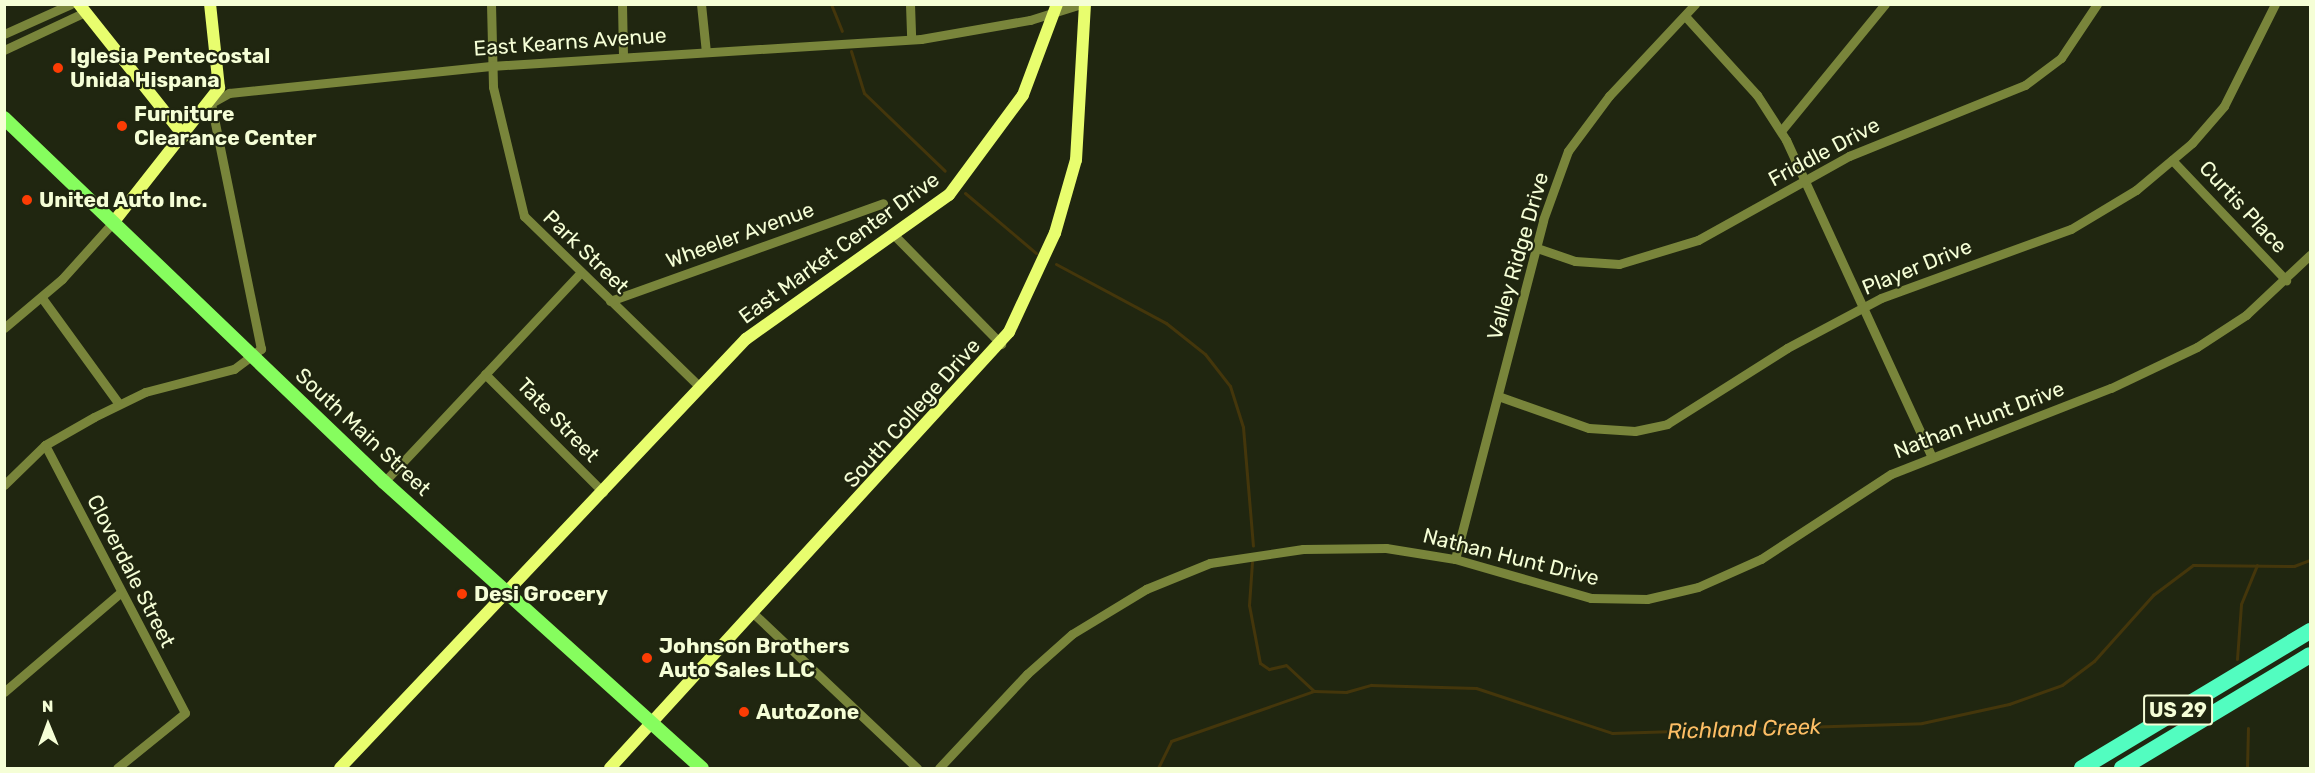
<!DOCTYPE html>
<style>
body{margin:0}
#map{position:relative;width:2315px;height:773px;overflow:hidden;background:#202610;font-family:Rubik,sans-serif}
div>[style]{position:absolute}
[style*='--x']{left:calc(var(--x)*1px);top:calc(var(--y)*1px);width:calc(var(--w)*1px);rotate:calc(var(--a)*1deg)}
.stream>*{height:3px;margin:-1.5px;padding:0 1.5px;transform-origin:1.5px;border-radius:1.5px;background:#44360b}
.street>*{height:9px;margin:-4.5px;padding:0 4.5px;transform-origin:4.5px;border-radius:4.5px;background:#79853b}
.secondary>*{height:12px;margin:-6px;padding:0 6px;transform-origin:6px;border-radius:6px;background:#e8fd6e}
.primary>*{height:14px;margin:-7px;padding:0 7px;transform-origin:7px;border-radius:7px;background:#86fd5e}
.highway>*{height:16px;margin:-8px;padding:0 8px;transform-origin:8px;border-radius:8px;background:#52fdc0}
.dots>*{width:16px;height:16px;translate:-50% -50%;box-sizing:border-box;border:3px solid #202610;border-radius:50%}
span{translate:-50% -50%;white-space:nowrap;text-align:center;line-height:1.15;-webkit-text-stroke:4.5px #202610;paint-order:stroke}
.shield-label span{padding:2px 4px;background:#202610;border:2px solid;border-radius:4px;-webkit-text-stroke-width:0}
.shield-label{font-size:20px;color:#f5fed6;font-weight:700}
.street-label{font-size:21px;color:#f5fed6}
.poi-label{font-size:21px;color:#f5fed6;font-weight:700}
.left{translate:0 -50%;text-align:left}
.water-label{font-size:22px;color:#fdbe65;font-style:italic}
.frame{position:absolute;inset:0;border:6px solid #f5fed6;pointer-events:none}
.north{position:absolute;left:18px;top:695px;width:60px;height:60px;-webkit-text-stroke:4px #202610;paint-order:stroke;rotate:359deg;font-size:16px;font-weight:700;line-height:24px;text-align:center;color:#f5fed6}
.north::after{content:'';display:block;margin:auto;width:21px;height:27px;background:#f5fed6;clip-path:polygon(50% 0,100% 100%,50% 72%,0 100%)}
</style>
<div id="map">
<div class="stream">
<div style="--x:831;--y:4;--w:29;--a:68"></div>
<div style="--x:851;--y:51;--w:44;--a:72.8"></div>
<div style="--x:864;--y:93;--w:112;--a:43.9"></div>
<div style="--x:965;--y:193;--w:93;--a:40.2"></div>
<div style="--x:1056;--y:264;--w:125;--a:28.2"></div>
<div style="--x:1166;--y:323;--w:50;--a:38.5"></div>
<div style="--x:1205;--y:354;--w:41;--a:52"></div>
<div style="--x:1230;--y:386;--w:43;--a:72.4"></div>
<div style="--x:1243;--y:427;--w:119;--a:85.2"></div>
<div style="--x:1252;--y:562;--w:43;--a:94"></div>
<div style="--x:1249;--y:605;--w:59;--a:79.3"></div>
<div style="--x:1260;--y:663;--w:11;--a:34"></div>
<div style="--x:1269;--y:669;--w:17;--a:-13"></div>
<div style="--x:1286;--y:665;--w:38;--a:43"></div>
<div style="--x:2237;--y:659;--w:55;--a:-85.8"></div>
<div style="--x:2241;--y:604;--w:42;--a:-67.7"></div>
<div style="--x:1158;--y:768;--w:30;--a:-64"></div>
<div style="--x:1171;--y:741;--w:151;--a:-19.3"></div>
<div style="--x:1314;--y:691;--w:32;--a:2"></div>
<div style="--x:1346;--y:692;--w:26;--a:-16"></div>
<div style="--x:1371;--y:685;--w:105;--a:1.6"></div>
<div style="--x:1476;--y:688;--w:143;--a:18.3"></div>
<div style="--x:1612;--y:733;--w:310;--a:-1.8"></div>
<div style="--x:1922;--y:723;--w:89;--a:-12.3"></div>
<div style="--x:2009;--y:704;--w:56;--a:-19.7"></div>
<div style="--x:2062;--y:685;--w:40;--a:-37"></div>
<div style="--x:2094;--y:661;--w:89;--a:-48.2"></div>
<div style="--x:2153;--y:595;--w:50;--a:-36.9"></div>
<div style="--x:2193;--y:565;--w:101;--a:0.6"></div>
<div style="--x:2294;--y:566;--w:17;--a:-21"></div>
<div style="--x:2247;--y:768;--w:40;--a:-88.6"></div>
</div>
<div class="street">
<div style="--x:491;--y:4;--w:83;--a:88.6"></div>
<div style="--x:493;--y:87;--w:133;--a:76.5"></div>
<div style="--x:524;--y:216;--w:245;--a:44.2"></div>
<div style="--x:622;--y:4;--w:53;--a:88.9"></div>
<div style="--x:701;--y:4;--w:48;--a:84.1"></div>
<div style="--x:910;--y:4;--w:35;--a:88"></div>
<div style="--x:1685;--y:16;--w:107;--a:47.7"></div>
<div style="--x:1757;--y:95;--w:54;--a:57.2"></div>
<div style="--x:1786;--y:140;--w:347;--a:65.3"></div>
<div style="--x:4;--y:34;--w:73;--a:-24.1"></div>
<div style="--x:4;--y:50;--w:89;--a:-25.1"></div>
<div style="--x:1781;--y:131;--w:164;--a:-50.7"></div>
<div style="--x:2172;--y:160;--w:166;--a:46.5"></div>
<div style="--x:894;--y:235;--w:153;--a:45.5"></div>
<div style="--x:1537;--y:248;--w:40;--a:18.9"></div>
<div style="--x:1575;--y:261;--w:44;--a:3.9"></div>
<div style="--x:1619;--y:264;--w:83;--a:-16.9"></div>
<div style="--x:1698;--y:240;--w:173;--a:-29.1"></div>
<div style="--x:1849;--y:156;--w:190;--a:-22"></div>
<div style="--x:2025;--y:85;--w:45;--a:-36.9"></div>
<div style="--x:2061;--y:58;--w:65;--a:-56.3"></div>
<div style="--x:42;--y:298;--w:131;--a:54"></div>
<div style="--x:610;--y:301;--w:290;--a:-19.7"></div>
<div style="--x:4;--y:328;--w:76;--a:-40.2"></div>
<div style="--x:62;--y:279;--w:81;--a:-48"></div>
<div style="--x:485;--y:374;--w:167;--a:45"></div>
<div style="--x:1498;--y:396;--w:96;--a:19.4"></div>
<div style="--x:1589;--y:428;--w:46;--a:3.7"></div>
<div style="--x:1635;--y:431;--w:33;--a:-12"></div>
<div style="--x:1667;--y:424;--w:142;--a:-32.3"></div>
<div style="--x:1787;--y:348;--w:106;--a:-28"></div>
<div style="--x:1881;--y:298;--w:202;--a:-20"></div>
<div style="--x:2071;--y:229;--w:76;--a:-31"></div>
<div style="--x:2136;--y:190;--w:73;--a:-40"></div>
<div style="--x:2192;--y:143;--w:49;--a:-49.1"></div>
<div style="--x:2224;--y:106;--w:114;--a:-63.4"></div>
<div style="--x:45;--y:445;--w:302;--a:62.4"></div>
<div style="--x:185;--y:713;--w:87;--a:141"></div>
<div style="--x:384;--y:482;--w:287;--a:-46.8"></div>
<div style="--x:4;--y:485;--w:57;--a:-44.3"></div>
<div style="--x:45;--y:445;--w:56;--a:-29.7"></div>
<div style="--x:94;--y:417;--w:57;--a:-26.1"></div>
<div style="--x:145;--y:392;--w:92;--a:-14.5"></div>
<div style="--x:234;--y:369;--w:34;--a:-37"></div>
<div style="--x:261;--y:349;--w:251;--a:-101.5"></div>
<div style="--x:211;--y:103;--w:21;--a:-29"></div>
<div style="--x:229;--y:93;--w:263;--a:-5.9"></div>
<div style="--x:491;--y:66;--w:431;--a:-3.6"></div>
<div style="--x:921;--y:39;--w:111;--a:-9.9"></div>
<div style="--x:1030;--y:20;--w:53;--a:-17.4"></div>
<div style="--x:1455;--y:559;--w:350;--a:-75.4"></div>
<div style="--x:1543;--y:220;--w:73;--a:-70.1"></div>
<div style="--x:1568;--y:151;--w:69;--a:-53.3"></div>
<div style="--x:1609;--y:96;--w:126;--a:-46.9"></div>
<div style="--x:753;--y:613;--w:226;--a:43.4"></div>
<div style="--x:4;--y:692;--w:154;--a:-40.5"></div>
<div style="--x:939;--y:768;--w:129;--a:-46.9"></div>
<div style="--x:1027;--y:674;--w:60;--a:-41.6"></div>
<div style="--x:1072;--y:634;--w:87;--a:-31.3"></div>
<div style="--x:1146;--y:589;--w:69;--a:-22.1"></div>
<div style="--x:1210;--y:563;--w:94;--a:-8.6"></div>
<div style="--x:1303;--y:549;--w:83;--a:-0.7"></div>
<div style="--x:1386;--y:548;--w:70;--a:9.1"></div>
<div style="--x:1455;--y:559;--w:141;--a:16"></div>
<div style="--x:1591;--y:598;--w:56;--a:1"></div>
<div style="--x:1647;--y:599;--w:52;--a:-13.2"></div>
<div style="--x:1698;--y:587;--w:69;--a:-24"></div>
<div style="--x:1761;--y:559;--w:155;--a:-33.2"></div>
<div style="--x:1891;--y:474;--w:236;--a:-21.4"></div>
<div style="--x:2111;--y:388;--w:95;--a:-25.5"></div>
<div style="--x:2197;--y:347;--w:59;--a:-33.1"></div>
<div style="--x:2246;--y:315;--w:88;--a:-43.2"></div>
</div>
<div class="secondary">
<div style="--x:79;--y:4;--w:169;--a:51.5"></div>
<div style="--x:116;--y:219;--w:167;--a:-51.8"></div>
<div style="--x:219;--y:88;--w:84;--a:-96.1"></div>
<div style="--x:340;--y:768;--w:591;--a:-46.58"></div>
<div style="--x:746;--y:339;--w:249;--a:-35.4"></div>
<div style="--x:949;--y:195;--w:124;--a:-53.5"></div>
<div style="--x:1023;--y:95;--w:97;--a:-69.5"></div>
<div style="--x:610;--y:768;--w:591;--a:-47.54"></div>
<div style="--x:1009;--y:332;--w:109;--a:-65.1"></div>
<div style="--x:1055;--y:233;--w:76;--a:-74"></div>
<div style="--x:1076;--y:160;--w:156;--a:-86.7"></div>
</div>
<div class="primary">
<div style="--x:4;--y:118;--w:526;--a:43.77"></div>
<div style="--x:384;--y:482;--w:428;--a:42"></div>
</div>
<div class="highway">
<div style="--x:2082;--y:768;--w:266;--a:-31"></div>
<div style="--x:2122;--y:768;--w:219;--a:-31"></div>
</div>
<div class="dots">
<div style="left:58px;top:68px;background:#fc3c04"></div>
<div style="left:122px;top:126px;background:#fc3c04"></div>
<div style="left:27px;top:200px;background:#fc3c04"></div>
<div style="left:462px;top:594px;background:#fc3c04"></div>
<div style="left:647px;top:658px;background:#fc3c04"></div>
<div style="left:744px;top:712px;background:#fc3c04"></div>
</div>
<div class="shield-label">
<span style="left:2178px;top:710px">US 29</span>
</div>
<div class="street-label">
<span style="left:570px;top:42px;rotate:-4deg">East Kearns Avenue</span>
<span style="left:1824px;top:152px;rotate:-28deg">Friddle Drive</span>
<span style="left:2243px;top:207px;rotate:47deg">Curtis Place</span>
<span style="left:740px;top:235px;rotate:-20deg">Wheeler Avenue</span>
<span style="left:839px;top:248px;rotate:-36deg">East Market Center Drive</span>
<span style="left:586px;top:252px;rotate:44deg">Park Street</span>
<span style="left:1518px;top:256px;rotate:-74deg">Valley Ridge Drive</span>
<span style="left:1917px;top:267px;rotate:-22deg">Player Drive</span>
<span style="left:912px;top:413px;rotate:-48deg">South College Drive</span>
<span style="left:558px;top:420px;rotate:46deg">Tate Street</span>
<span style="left:1979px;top:420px;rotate:-21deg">Nathan Hunt Drive</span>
<span style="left:363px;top:432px;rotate:43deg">South Main Street</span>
<span style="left:1511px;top:557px;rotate:14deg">Nathan Hunt Drive</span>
<span style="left:131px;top:571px;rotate:63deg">Cloverdale Street</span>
</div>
<div class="poi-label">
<span class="left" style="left:70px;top:68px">Iglesia Pentecostal<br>Unida Hispana</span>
<span class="left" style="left:134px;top:126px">Furniture<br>Clearance Center</span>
<span class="left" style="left:39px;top:200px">United Auto Inc.</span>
<span class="left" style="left:474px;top:594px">Desi Grocery</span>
<span class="left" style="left:659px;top:658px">Johnson Brothers<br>Auto Sales LLC</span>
<span class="left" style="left:756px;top:712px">AutoZone</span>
</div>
<div class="water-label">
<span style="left:1744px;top:729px;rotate:-2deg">Richland Creek</span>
</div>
<div class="frame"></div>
<div class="north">N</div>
</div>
